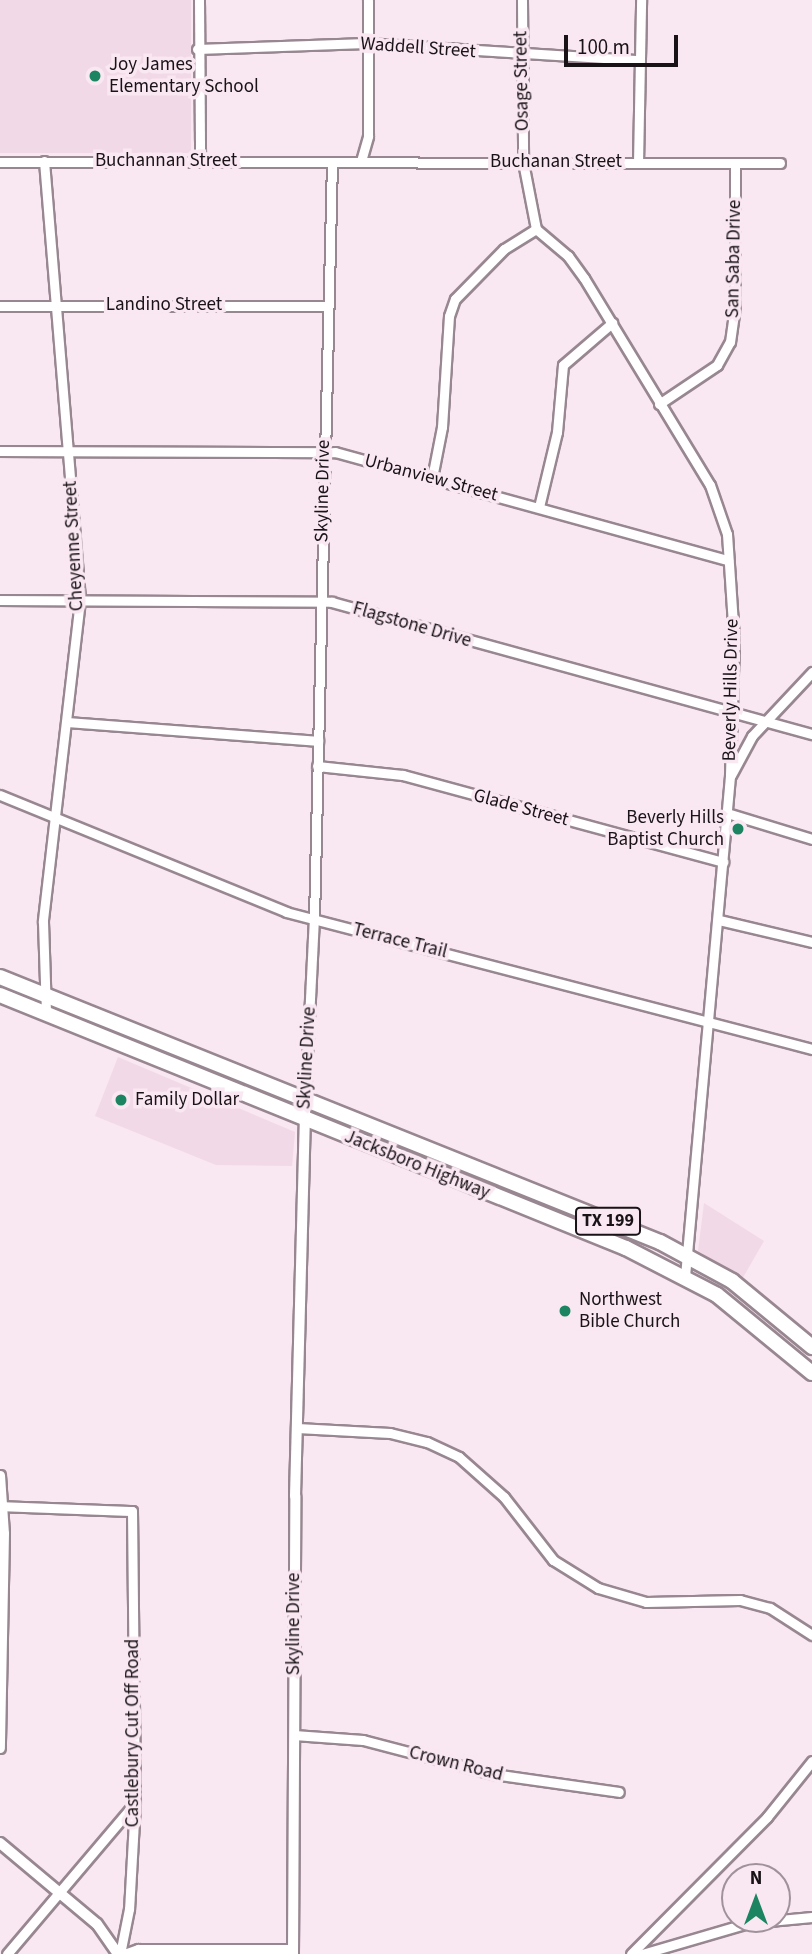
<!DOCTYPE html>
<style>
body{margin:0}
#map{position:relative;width:812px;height:1954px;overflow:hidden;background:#f9e7f1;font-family:"Source Sans 3",sans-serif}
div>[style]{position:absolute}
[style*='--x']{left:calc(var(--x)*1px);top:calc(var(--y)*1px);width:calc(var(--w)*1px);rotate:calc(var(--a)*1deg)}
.built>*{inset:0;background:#f2d9e7;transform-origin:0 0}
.roads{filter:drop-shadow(2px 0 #988791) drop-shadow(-2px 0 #988791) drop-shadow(0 2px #988791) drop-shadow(0 -2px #988791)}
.minor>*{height:9px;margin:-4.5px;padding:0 4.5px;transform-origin:4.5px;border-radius:4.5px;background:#fff}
.tertiary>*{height:10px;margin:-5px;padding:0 5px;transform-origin:5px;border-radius:5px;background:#fff}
.primary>*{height:14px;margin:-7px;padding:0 7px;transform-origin:7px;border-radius:7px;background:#fff}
.dots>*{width:19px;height:19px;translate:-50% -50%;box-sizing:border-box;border:4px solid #f9e7f1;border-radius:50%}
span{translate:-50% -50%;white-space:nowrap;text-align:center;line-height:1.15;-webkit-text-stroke:7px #f9e7f1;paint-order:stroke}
.shield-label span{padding:2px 5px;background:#f9e7f1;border:2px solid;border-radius:5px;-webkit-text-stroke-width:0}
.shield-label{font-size:18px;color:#191317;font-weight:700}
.street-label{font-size:19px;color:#191317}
.poi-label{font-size:19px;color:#191317}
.left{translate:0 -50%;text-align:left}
.right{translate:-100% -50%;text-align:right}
.north{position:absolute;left:721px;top:1863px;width:70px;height:70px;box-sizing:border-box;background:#f9e7f1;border:2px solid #9f929a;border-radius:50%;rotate:0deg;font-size:19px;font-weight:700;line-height:28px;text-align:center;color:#191317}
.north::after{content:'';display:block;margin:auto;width:24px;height:32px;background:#1c8460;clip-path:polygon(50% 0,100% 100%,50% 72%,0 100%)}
.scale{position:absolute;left:564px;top:35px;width:114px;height:32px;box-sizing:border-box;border:4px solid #191317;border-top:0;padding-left:9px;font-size:21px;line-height:24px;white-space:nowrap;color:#191317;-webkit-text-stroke:5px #f9e7f1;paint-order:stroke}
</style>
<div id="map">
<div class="built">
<div style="left:0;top:0;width:191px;height:153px"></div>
<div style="clip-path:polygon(118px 1057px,295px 1132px,292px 1166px,216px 1165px,95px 1116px)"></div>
<div style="clip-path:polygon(704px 1203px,764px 1241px,741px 1281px,698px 1251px)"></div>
</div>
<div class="roads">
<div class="minor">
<div style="--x:199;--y:0;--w:160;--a:89.6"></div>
<div style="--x:522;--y:0;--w:162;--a:89.6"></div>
<div style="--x:523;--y:162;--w:68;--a:79"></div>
<div style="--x:536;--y:229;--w:42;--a:40.2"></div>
<div style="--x:568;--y:256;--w:27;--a:54"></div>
<div style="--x:584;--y:278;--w:242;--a:58.7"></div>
<div style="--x:710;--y:485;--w:52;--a:70.9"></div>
<div style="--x:727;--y:534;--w:106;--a:86.2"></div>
<div style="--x:734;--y:640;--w:136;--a:91.7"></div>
<div style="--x:730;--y:776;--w:502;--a:95.14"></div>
<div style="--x:197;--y:49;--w:169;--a:-2"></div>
<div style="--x:366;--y:43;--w:274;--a:3.6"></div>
<div style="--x:44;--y:161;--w:440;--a:85.3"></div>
<div style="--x:80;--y:600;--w:324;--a:96.6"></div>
<div style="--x:43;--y:922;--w:92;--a:88.1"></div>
<div style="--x:361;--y:161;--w:26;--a:-74"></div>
<div style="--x:368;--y:136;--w:136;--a:-90"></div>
<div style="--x:0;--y:162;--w:780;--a:0.07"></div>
<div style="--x:638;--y:163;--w:163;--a:-88.9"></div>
<div style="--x:0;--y:306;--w:328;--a:0"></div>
<div style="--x:659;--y:404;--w:70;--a:-33.9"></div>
<div style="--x:717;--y:365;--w:26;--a:-61"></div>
<div style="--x:730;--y:342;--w:34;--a:-82"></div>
<div style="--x:735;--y:308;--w:145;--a:-90"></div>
<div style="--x:0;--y:451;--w:335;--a:0.2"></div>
<div style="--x:335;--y:452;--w:408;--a:15.4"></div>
<div style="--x:432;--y:478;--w:52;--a:-78.9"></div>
<div style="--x:442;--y:427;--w:111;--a:-86.4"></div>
<div style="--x:449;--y:316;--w:18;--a:-71"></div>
<div style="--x:455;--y:299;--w:70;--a:-45.6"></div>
<div style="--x:504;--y:249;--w:38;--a:-32"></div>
<div style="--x:539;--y:507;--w:77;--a:-76.5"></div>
<div style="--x:557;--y:432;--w:67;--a:-84.9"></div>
<div style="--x:563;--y:365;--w:65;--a:-40.6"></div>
<div style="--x:0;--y:600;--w:332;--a:0.3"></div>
<div style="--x:332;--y:602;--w:498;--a:15.4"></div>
<div style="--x:68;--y:722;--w:251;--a:4.3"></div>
<div style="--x:317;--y:766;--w:86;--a:6"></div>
<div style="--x:403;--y:775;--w:332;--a:15.2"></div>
<div style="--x:731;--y:775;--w:44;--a:-61.7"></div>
<div style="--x:752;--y:736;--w:88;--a:-46.8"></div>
<div style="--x:0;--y:795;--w:309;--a:22.2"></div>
<div style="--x:286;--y:912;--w:544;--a:14.6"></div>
<div style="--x:727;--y:813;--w:89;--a:17"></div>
<div style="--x:719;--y:920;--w:96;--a:13.3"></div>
<div style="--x:305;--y:1101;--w:182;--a:-87.2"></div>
<div style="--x:314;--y:919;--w:757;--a:-88.64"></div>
<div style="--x:297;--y:1428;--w:93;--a:3.1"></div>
<div style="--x:390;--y:1433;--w:38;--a:14"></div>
<div style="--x:427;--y:1442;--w:35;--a:25"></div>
<div style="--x:459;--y:1457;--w:60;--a:41.6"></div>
<div style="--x:504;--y:1497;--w:80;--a:52.1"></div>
<div style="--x:553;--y:1560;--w:53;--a:31.9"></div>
<div style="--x:598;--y:1588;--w:50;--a:16.3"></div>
<div style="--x:646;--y:1602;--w:94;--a:-1.2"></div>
<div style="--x:740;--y:1600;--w:31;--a:15"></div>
<div style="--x:770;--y:1608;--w:50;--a:32.7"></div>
<div style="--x:0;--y:1475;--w:58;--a:86.1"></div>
<div style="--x:4;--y:1533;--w:215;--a:91.1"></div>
<div style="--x:0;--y:1506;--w:132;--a:2.2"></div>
<div style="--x:132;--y:1511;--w:292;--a:89.4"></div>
<div style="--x:135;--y:1803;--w:106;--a:93.2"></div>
<div style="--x:129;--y:1909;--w:46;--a:101.3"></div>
<div style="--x:294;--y:1735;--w:69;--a:4.1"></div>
<div style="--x:363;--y:1740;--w:134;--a:14.7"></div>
<div style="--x:493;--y:1774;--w:127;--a:8.1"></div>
<div style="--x:7;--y:1954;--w:198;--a:-49.7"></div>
<div style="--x:124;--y:1954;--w:15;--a:-20"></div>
<div style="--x:138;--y:1949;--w:155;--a:0"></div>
<div style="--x:631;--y:1954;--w:193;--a:-45.2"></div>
<div style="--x:767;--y:1817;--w:72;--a:-51.2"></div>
<div style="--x:642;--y:1954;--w:110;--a:-16.3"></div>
<div style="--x:748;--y:1923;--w:64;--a:-5.4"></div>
</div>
<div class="tertiary">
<div style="--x:0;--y:1843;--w:126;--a:39.9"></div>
<div style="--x:97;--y:1924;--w:37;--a:55"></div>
<div style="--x:293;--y:1954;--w:458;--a:-89.7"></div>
<div style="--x:295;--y:1496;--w:394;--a:-88.5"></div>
</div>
<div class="primary">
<div style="--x:0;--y:977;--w:711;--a:21.88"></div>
<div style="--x:660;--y:1242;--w:82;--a:28.4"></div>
<div style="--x:732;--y:1281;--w:104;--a:39.5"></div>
<div style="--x:0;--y:995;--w:675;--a:22.01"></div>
<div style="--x:626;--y:1248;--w:102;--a:27.3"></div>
<div style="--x:717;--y:1295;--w:123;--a:39.4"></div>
</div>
</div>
<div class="dots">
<div style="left:95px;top:76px;background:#1c8460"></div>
<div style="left:738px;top:829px;background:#1c8460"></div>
<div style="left:121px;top:1100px;background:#1c8460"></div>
<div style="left:565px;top:1311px;background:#1c8460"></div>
</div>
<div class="shield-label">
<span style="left:608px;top:1221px">TX 199</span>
</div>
<div class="street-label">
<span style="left:418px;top:48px;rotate:4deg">Waddell Street</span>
<span style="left:522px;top:81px;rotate:-91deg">Osage Street</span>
<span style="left:166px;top:161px">Buchannan Street</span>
<span style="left:556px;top:162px">Buchanan Street</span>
<span style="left:734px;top:259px;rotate:-89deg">San Saba Drive</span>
<span style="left:164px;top:305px">Landino Street</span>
<span style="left:431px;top:478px;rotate:15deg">Urbanview Street</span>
<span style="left:323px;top:491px;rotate:-89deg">Skyline Drive</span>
<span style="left:74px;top:546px;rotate:-93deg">Cheyenne Street</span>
<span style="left:412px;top:625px;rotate:16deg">Flagstone Drive</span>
<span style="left:731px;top:690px;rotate:-89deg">Beverly Hills Drive</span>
<span style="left:521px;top:808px;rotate:15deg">Glade Street</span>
<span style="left:400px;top:941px;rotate:14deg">Terrace Trail</span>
<span style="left:307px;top:1058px;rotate:-87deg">Skyline Drive</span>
<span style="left:417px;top:1165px;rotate:22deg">Jacksboro Highway</span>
<span style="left:294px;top:1624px;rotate:-90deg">Skyline Drive</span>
<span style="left:133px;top:1733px;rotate:-90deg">Castlebury Cut Off Road</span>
<span style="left:456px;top:1764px;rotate:14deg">Crown Road</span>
</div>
<div class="poi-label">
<span class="left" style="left:109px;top:76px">Joy James<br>Elementary School</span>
<span class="right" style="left:724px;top:829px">Beverly Hills<br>Baptist Church</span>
<span class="left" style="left:135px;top:1100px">Family Dollar</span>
<span class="left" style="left:579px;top:1311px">Northwest<br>Bible Church</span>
</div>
<div class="north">N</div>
<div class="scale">100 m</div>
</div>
